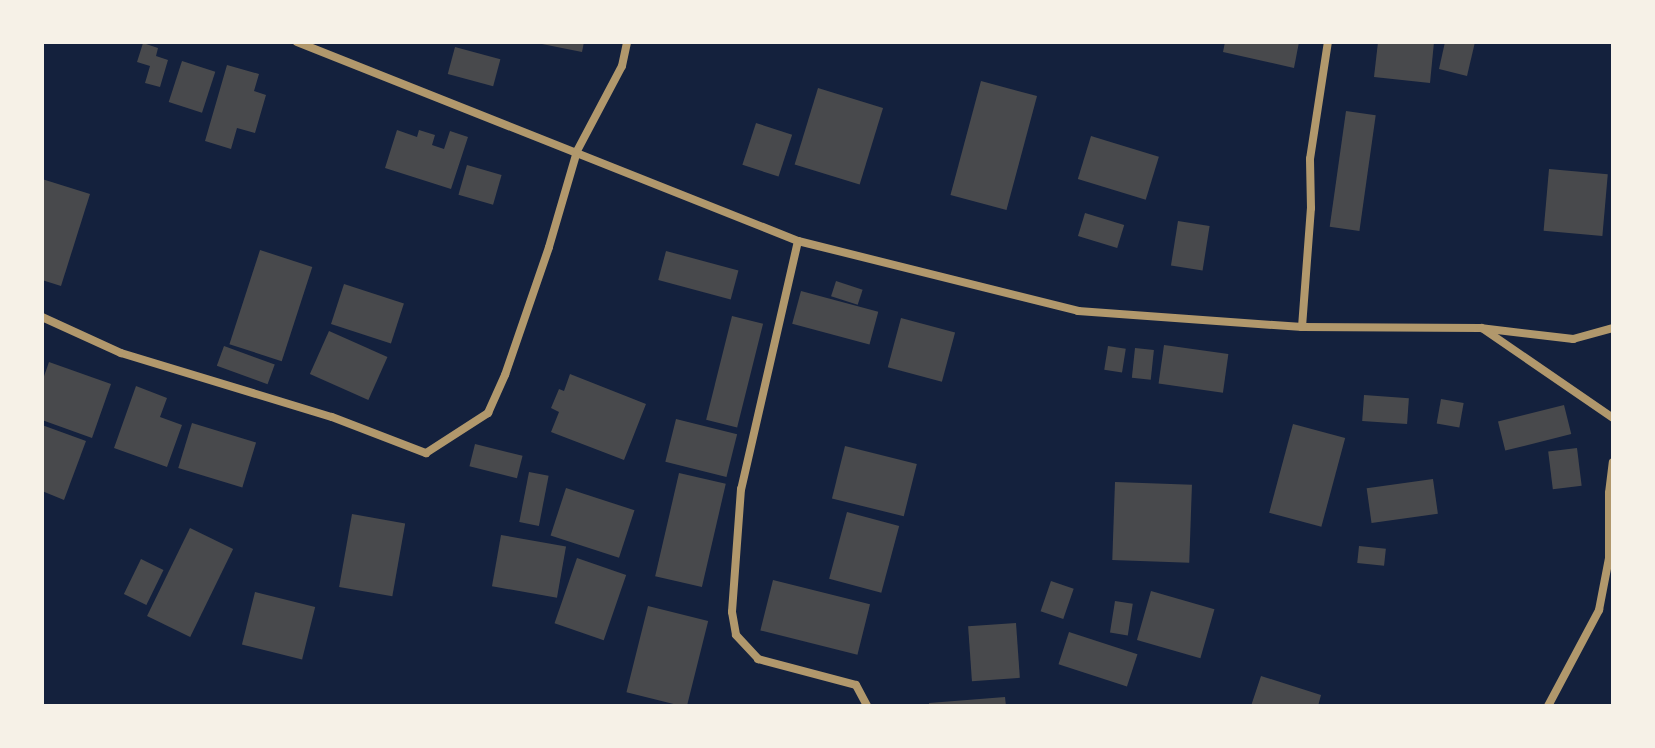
<!DOCTYPE html>
<style>
body{margin:0}
#map{position:relative;width:1655px;height:748px;overflow:hidden;background:#14213d;font-family:"PT Sans Narrow",sans-serif}
div>[style]{position:absolute}
[style*='--x']{left:calc(var(--x)*1px);top:calc(var(--y)*1px);width:calc(var(--w)*1px);rotate:calc(var(--a)*1deg)}
.building>*{inset:0;background:#48494c;transform-origin:0 0}
.minor>*{height:8px;margin:-4px;padding:0 4px;transform-origin:4px;border-radius:4px;background:#b1986c}
span{translate:-50% -50%;white-space:nowrap;text-align:center;line-height:1.15;-webkit-text-stroke:8px #f6f1e7;paint-order:stroke}
.frame{position:absolute;inset:0;border:44px solid #f6f1e7;pointer-events:none}
</style>
<div id="map">
<div class="building">
<div style="clip-path:polygon(532px 42px,584px 42px,582px 52px)"></div>
<div style="clip-path:polygon(1225px 42px,1299px 42px,1294px 68px,1223px 52px)"></div>
<div style="clip-path:polygon(1378px 42px,1434px 42px,1430px 83px,1374px 77px)"></div>
<div style="clip-path:polygon(1445px 42px,1475px 42px,1467px 76px,1439px 69px)"></div>
<div style="clip-path:polygon(143px 43px,158px 48px,156px 56px,168px 60px,160px 87px,145px 83px,150px 66px,137px 62px)"></div>
<div style="left:455px;top:47px;width:47px;height:28px;rotate:15deg"></div>
<div style="left:182px;top:61px;width:35px;height:43px;rotate:18deg"></div>
<div style="clip-path:polygon(227px 65px,259px 74px,254px 91px,266px 95px,255px 133px,237px 128px,231px 149px,205px 141px)"></div>
<div style="left:981px;top:81px;width:58px;height:118px;rotate:15deg"></div>
<div style="left:818px;top:88px;width:68px;height:80px;rotate:17deg"></div>
<div style="left:1346px;top:111px;width:30px;height:117px;rotate:8deg"></div>
<div style="left:756px;top:123px;width:38px;height:44px;rotate:18deg"></div>
<div style="clip-path:polygon(397px 130px,417px 137px,419px 130px,435px 135px,432px 145px,444px 149px,450px 131px,468px 137px,451px 189px,385px 168px)"></div>
<div style="left:1091px;top:136px;width:71px;height:45px;rotate:17deg"></div>
<div style="left:467px;top:165px;width:36px;height:31px;rotate:16deg"></div>
<div style="left:1549px;top:169px;width:59px;height:62px;rotate:5deg"></div>
<div style="clip-path:polygon(42px 179px,90px 194px,61px 286px,42px 280px)"></div>
<div style="left:1085px;top:213px;width:41px;height:24px;rotate:17deg"></div>
<div style="left:1178px;top:221px;width:32px;height:45px;rotate:9deg"></div>
<div style="left:260px;top:250px;width:55px;height:99px;rotate:18deg"></div>
<div style="left:666px;top:251px;width:75px;height:30px;rotate:15deg"></div>
<div style="left:836px;top:281px;width:28px;height:16px;rotate:18deg"></div>
<div style="left:344px;top:284px;width:63px;height:42px;rotate:18deg"></div>
<div style="left:801px;top:291px;width:80px;height:34px;rotate:15deg"></div>
<div style="left:732px;top:316px;width:32px;height:107px;rotate:14deg"></div>
<div style="left:901px;top:318px;width:56px;height:51px;rotate:15deg"></div>
<div style="left:329px;top:331px;width:64px;height:47px;rotate:24deg"></div>
<div style="left:1164px;top:345px;width:65px;height:39px;rotate:8deg"></div>
<div style="left:224px;top:346px;width:54px;height:21px;rotate:20deg"></div>
<div style="left:1108px;top:346px;width:18px;height:24px;rotate:9deg"></div>
<div style="left:1135px;top:348px;width:19px;height:30px;rotate:6deg"></div>
<div style="clip-path:polygon(49px 362px,111px 384px,92px 438px,42px 420px,42px 382px)"></div>
<div style="clip-path:polygon(570px 374px,646px 404px,624px 460px,551px 432px,559px 412px,551px 408px,559px 389px,564px 391px)"></div>
<div style="clip-path:polygon(136px 386px,167px 398px,160px 417px,182px 425px,167px 467px,114px 448px)"></div>
<div style="left:1364px;top:395px;width:45px;height:26px;rotate:4deg"></div>
<div style="left:1441px;top:399px;width:23px;height:25px;rotate:10deg"></div>
<div style="left:1564px;top:405px;width:30px;height:68px;rotate:76deg"></div>
<div style="left:676px;top:419px;width:63px;height:44px;rotate:14deg"></div>
<div style="left:192px;top:423px;width:67px;height:47px;rotate:17deg"></div>
<div style="left:1293px;top:424px;width:54px;height:92px;rotate:15deg"></div>
<div style="clip-path:polygon(42px 425px,86px 441px,64px 500px,42px 491px)"></div>
<div style="left:475px;top:444px;width:49px;height:23px;rotate:14deg"></div>
<div style="left:845px;top:446px;width:74px;height:54px;rotate:14deg"></div>
<div style="left:1577px;top:448px;width:38px;height:29px;rotate:83deg"></div>
<div style="left:529px;top:472px;width:20px;height:51px;rotate:11deg"></div>
<div style="left:679px;top:473px;width:48px;height:106px;rotate:13deg"></div>
<div style="left:1433px;top:479px;width:35px;height:67px;rotate:82deg"></div>
<div style="left:1115px;top:482px;width:77px;height:78px;rotate:2deg"></div>
<div style="left:566px;top:488px;width:72px;height:50px;rotate:18deg"></div>
<div style="left:847px;top:512px;width:54px;height:69px;rotate:15deg"></div>
<div style="left:352px;top:514px;width:54px;height:74px;rotate:10deg"></div>
<div style="left:190px;top:528px;width:48px;height:98px;rotate:26deg"></div>
<div style="left:501px;top:535px;width:66px;height:52px;rotate:10deg"></div>
<div style="left:1359px;top:546px;width:27px;height:17px;rotate:6deg"></div>
<div style="left:577px;top:558px;width:52px;height:69px;rotate:19deg"></div>
<div style="left:141px;top:559px;width:25px;height:39px;rotate:26deg"></div>
<div style="left:773px;top:580px;width:100px;height:52px;rotate:14deg"></div>
<div style="left:1051px;top:581px;width:24px;height:32px;rotate:19deg"></div>
<div style="left:1151px;top:591px;width:66px;height:51px;rotate:16deg"></div>
<div style="left:255px;top:592px;width:62px;height:54px;rotate:14deg"></div>
<div style="left:1115px;top:601px;width:18px;height:32px;rotate:9deg"></div>
<div style="left:648px;top:606px;width:62px;height:89px;rotate:14deg"></div>
<div style="left:1016px;top:623px;width:55px;height:48px;rotate:86deg"></div>
<div style="left:1069px;top:632px;width:72px;height:34px;rotate:18deg"></div>
<div style="clip-path:polygon(1261px 676px,1321px 695px,1318px 706px,1251px 706px)"></div>
<div style="clip-path:polygon(1005px 697px,1006px 706px,929px 706px,929px 703px)"></div>
</div>
<div class="minor">
<div style="--x:297;--y:42;--w:539;--a:21.66"></div>
<div style="--x:798;--y:241;--w:289;--a:14"></div>
<div style="--x:1078;--y:311;--w:225;--a:4.1"></div>
<div style="--x:1302;--y:327;--w:178;--a:0.3"></div>
<div style="--x:1480;--y:328;--w:94;--a:6.7"></div>
<div style="--x:1573;--y:339;--w:41;--a:-15.4"></div>
<div style="--x:798;--y:241;--w:254;--a:102.9"></div>
<div style="--x:741;--y:489;--w:123;--a:94.2"></div>
<div style="--x:732;--y:612;--w:23;--a:80"></div>
<div style="--x:736;--y:635;--w:33;--a:47"></div>
<div style="--x:758;--y:659;--w:101;--a:14.9"></div>
<div style="--x:856;--y:685;--w:24;--a:62"></div>
<div style="--x:42;--y:317;--w:87;--a:24.5"></div>
<div style="--x:121;--y:353;--w:220;--a:16.9"></div>
<div style="--x:332;--y:417;--w:101;--a:21"></div>
<div style="--x:426;--y:453;--w:74;--a:-32.8"></div>
<div style="--x:488;--y:413;--w:42;--a:-65.9"></div>
<div style="--x:505;--y:375;--w:135;--a:-71"></div>
<div style="--x:549;--y:247;--w:100;--a:-73.7"></div>
<div style="--x:577;--y:151;--w:96;--a:-62.1"></div>
<div style="--x:622;--y:66;--w:25;--a:-78"></div>
<div style="--x:1302;--y:327;--w:119;--a:-85.7"></div>
<div style="--x:1311;--y:208;--w:49;--a:-91.2"></div>
<div style="--x:1310;--y:159;--w:118;--a:-81.3"></div>
<div style="--x:1482;--y:328;--w:159;--a:34.5"></div>
<div style="--x:1548;--y:706;--w:109;--a:-62"></div>
<div style="--x:1599;--y:610;--w:53;--a:-79.1"></div>
<div style="--x:1609;--y:558;--w:65;--a:-90"></div>
<div style="--x:1609;--y:493;--w:31;--a:-83"></div>
</div>
<div class="frame"></div>
</div>
